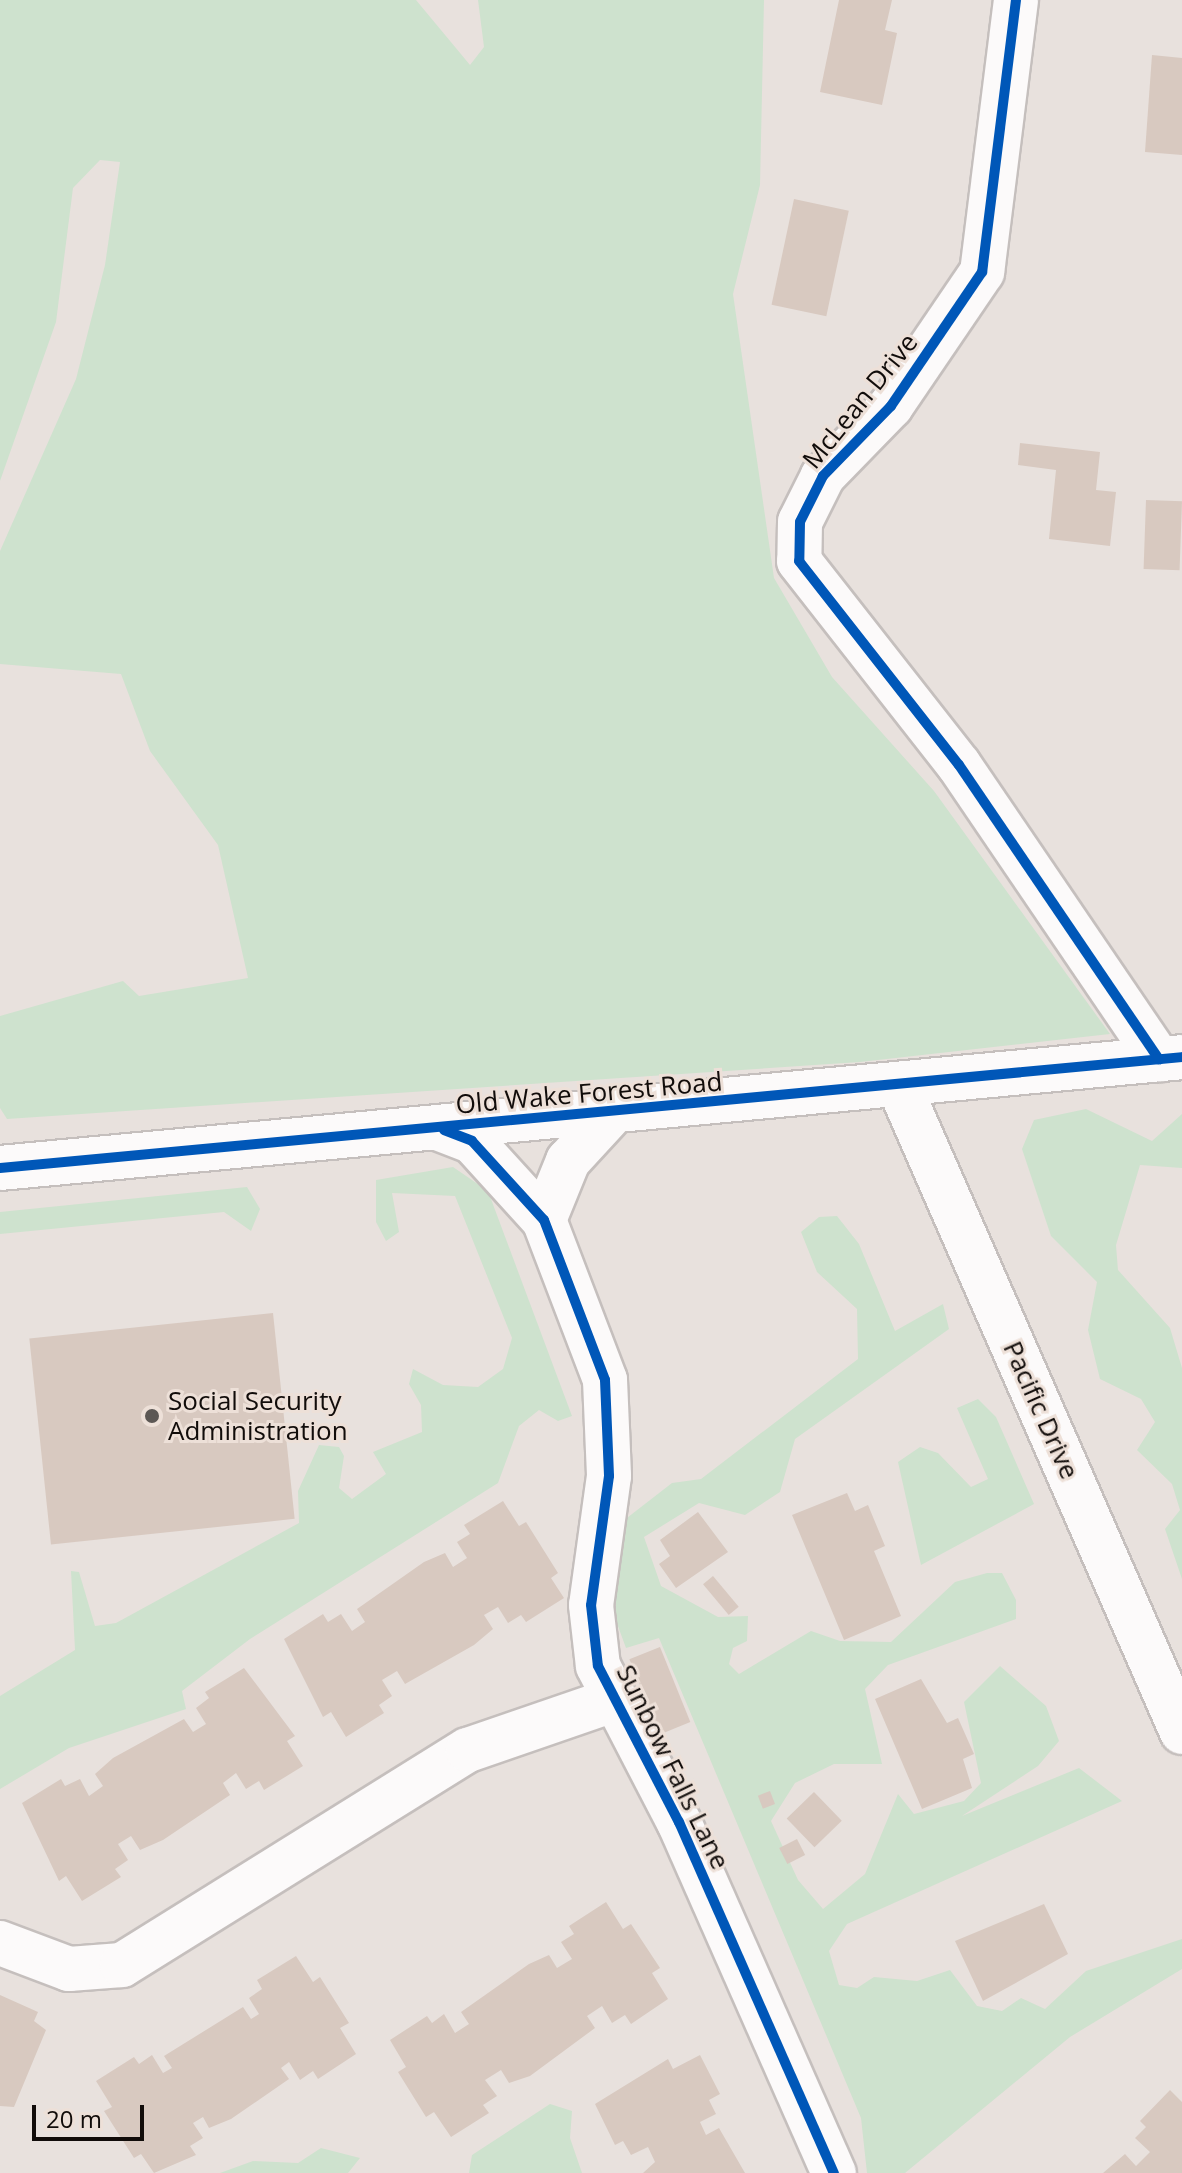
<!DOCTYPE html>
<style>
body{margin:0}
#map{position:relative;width:1182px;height:2173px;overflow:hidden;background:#e8e1dd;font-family:"Open Sans",sans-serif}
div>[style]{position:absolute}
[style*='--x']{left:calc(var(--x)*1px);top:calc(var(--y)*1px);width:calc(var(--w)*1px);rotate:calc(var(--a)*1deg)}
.green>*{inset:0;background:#cee2ce}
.building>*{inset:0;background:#d8c9c0;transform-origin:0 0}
.roads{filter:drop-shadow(2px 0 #c5bfbd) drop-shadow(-2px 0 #c5bfbd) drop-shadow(0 2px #c5bfbd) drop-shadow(0 -2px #c5bfbd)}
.minor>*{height:44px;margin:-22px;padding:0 22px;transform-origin:22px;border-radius:22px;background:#fcfafa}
.cycleway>*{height:10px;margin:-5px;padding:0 5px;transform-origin:5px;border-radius:5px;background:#0057b8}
.dots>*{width:22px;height:22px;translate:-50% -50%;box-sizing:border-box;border:4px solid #ede0d8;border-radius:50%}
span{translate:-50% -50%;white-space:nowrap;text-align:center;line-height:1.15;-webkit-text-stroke:6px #ede0d8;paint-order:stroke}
.street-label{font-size:26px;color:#110c0a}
.poi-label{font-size:26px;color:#110c0a}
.left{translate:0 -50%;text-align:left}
.scale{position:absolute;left:32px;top:2105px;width:112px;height:36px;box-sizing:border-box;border:4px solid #110c0a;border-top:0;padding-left:10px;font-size:24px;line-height:28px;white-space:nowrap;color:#110c0a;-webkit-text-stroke:6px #ede0d8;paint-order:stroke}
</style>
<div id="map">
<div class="green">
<div style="clip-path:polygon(0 0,416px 0,470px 65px,484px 47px,478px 0,764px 0,760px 185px,733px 294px,774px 578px,832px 677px,934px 791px,1110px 1034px,860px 1062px,7px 1119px,0 1108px,0 1016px,123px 981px,139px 996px,248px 978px,218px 845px,150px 751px,121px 674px,0 664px,0 551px,76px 379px,105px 265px,120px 162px,100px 160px,73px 188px,56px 322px,0 481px)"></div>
<div style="clip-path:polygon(1086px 1109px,1152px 1141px,1182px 1114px,1182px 1168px,1140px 1165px,1116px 1245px,1118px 1270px,1170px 1328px,1182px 1368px,1182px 1579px,1165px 1529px,1180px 1510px,1172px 1484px,1137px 1450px,1155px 1422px,1141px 1399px,1100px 1379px,1088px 1330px,1097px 1282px,1051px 1236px,1022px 1149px,1034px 1120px)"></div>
<div style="clip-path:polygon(453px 1167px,488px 1191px,572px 1416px,558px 1421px,539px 1410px,519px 1426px,498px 1483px,250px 1639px,182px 1691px,186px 1709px,69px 1748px,0 1789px,0 1696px,75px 1650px,71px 1571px,79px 1572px,95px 1626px,116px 1623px,299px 1523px,298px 1491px,319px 1445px,339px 1447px,344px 1456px,339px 1488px,352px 1499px,386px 1474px,373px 1452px,422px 1432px,421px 1405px,409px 1384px,413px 1369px,443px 1385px,478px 1387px,503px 1369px,512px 1338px,455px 1196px,392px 1193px,399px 1232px,386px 1241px,376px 1222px,376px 1180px)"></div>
<div style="clip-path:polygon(247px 1187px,260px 1209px,251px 1231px,224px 1212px,0 1234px,0 1212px)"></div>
<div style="clip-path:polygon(837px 1216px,859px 1244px,895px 1331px,943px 1304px,949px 1329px,795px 1439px,780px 1492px,745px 1515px,699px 1503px,644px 1537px,661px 1586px,718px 1617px,748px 1616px,747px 1641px,733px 1648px,729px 1664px,739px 1674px,811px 1631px,840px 1641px,891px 1642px,955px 1582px,987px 1573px,1002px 1573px,1016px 1600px,1016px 1619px,888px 1665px,865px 1689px,882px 1764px,834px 1764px,795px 1783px,771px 1821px,798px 1880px,823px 1909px,865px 1874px,898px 1794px,914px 1814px,964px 1801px,981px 1783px,964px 1702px,1000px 1666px,1046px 1706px,1059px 1741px,1038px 1766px,962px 1816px,1079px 1768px,1122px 1801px,847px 1924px,829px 1951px,839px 1985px,857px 1988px,874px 1977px,917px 1981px,950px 1970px,977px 2006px,1002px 2011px,1021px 1998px,1045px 2009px,1086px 1971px,1182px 1939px,1182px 1969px,1070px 2037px,905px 2173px,867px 2173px,861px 2118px,659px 1638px,626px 1648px,611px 1607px,623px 1521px,672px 1483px,701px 1479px,858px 1359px,857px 1309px,817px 1272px,801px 1232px,819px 1217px)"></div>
<div style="clip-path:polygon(978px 1399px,996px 1417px,1034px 1504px,921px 1565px,898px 1462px,920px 1447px,938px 1453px,971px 1487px,988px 1479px,957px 1408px)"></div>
<div style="clip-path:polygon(550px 2104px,572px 2111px,570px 2138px,582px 2173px,469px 2173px,472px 2155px)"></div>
<div style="clip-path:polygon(321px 2148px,360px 2158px,348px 2173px,220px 2173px,253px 2161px,298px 2163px)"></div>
</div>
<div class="building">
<div style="clip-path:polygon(839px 0,892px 0,885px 30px,897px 33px,882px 105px,820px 92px)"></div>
<div style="clip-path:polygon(1152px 55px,1182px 58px,1182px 155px,1145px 152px)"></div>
<div style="left:794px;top:199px;width:56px;height:108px;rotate:12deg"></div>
<div style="clip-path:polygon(1020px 443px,1100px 452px,1096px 490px,1116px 492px,1110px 546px,1049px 539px,1056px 470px,1018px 465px)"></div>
<div style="left:1146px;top:500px;width:36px;height:69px;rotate:2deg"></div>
<div style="left:273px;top:1313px;width:207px;height:245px;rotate:84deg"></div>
<div style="clip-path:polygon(847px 1493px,855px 1511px,868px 1505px,885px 1546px,874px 1551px,901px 1616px,844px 1640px,792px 1515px)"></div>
<div style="clip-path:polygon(503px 1501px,519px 1526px,526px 1522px,558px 1573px,551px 1578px,564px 1598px,526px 1622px,521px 1615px,508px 1623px,498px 1607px,484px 1615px,493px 1629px,474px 1645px,405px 1684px,397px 1671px,382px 1680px,392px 1696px,379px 1705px,384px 1713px,346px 1737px,331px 1712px,323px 1717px,284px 1639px,323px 1614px,328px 1622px,341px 1614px,352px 1631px,365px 1622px,357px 1609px,424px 1562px,445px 1553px,453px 1567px,467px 1558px,457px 1542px,470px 1534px,464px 1525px)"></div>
<div style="clip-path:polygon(698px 1512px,728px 1552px,676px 1588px,659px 1564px,670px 1556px,660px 1540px)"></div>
<div style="left:713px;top:1576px;width:40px;height:13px;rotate:50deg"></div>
<div style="left:660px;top:1647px;width:81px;height:33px;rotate:68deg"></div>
<div style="clip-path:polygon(244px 1668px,295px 1736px,287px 1741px,303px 1766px,264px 1790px,259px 1781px,246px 1789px,236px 1773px,223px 1783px,230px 1795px,163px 1840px,140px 1850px,131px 1836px,118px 1844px,128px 1860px,115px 1869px,121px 1877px,82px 1901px,66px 1876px,59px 1881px,22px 1803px,61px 1779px,65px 1786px,80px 1779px,89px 1796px,103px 1786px,95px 1774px,113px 1758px,184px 1719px,193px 1732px,206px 1724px,196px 1708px,209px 1698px,205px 1692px)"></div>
<div style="clip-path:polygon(921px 1679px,947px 1723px,958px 1718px,974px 1754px,963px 1759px,972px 1788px,922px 1809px,875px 1699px)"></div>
<div style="left:770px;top:1791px;width:14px;height:13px;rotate:69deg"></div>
<div style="left:814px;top:1792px;width:40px;height:38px;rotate:46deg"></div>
<div style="left:797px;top:1839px;width:18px;height:20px;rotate:63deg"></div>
<div style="clip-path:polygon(606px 1902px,623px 1929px,631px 1924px,660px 1968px,652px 1973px,668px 1999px,631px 2024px,625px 2015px,612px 2023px,602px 2006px,587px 2016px,595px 2028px,530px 2076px,509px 2083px,501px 2070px,485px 2080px,497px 2096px,483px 2105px,489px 2113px,451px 2137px,434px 2112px,426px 2117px,398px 2072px,406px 2067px,390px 2040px,427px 2016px,432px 2023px,444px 2014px,455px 2033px,469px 2024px,461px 2012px,529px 1964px,549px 1955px,557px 1968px,572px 1959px,561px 1942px,574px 1934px,569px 1926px)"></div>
<div style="clip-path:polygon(1044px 1904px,1068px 1954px,983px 2001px,955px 1941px)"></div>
<div style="clip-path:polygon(296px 1956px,313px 1982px,320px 1977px,349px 2023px,340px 2028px,356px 2054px,318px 2079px,313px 2071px,300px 2080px,289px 2062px,281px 2068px,289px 2079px,231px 2119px,209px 2128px,203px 2117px,193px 2123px,203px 2138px,190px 2146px,196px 2155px,154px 2173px,141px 2154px,134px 2158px,104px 2111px,112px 2107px,96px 2081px,134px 2057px,139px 2064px,152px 2055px,163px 2073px,172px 2068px,164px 2056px,243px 2007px,251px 2019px,259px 2014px,249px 1998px,262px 1989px,257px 1980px)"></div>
<div style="clip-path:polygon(0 1995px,38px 2012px,34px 2021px,46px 2030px,14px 2107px,0 2106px)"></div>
<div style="clip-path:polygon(700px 2055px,720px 2094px,709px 2100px,716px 2114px,700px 2122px,706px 2135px,719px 2128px,745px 2173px,643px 2173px,655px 2162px,648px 2147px,631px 2155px,623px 2141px,615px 2145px,595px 2104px,668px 2059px,673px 2069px)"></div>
<div style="clip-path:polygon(1170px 2090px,1182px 2102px,1182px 2173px,1103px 2173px,1125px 2154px,1136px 2166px,1150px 2152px,1135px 2138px,1146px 2127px,1140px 2121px)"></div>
</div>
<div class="roads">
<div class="minor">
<div style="--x:1016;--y:0;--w:274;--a:97.1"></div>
<div style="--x:982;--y:272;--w:162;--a:124.2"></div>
<div style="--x:891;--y:406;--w:98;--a:134.2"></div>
<div style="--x:823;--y:476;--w:51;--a:116.6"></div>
<div style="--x:800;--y:522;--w:39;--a:91"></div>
<div style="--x:799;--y:561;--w:259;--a:51.9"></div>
<div style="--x:959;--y:765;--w:356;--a:55.8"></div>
<div style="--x:900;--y:1088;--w:703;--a:66.35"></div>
<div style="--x:440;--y:1129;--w:34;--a:21"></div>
<div style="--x:472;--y:1141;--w:107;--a:47.7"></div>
<div style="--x:544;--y:1220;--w:171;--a:69.1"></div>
<div style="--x:605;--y:1380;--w:96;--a:87.6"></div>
<div style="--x:609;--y:1476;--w:130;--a:97.9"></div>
<div style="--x:591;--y:1605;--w:61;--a:83.5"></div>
<div style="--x:598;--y:1666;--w:176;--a:62.6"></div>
<div style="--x:679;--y:1822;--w:384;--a:66.2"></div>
<div style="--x:0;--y:1168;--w:1187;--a:-5.36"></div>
<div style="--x:544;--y:1220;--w:64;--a:-67.9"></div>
<div style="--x:568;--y:1161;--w:64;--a:-47.5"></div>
<div style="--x:0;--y:1943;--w:74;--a:20.6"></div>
<div style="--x:69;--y:1969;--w:53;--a:-4.3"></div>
<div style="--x:122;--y:1965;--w:407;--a:-31.9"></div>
<div style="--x:468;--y:1750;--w:153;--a:-19"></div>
</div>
</div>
<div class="cycleway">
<div style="--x:1016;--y:0;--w:274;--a:97.1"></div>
<div style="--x:982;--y:272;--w:162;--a:124.2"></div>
<div style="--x:891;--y:406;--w:98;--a:134.2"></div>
<div style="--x:823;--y:476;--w:51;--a:116.6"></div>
<div style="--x:800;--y:522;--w:39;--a:91"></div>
<div style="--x:799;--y:561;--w:259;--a:51.9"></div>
<div style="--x:959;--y:765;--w:356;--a:55.8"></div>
<div style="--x:444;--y:1130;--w:30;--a:21"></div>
<div style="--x:472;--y:1141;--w:107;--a:47.7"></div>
<div style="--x:544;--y:1220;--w:171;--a:69.1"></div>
<div style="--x:605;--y:1380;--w:96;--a:87.6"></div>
<div style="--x:609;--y:1476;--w:130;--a:97.9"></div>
<div style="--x:591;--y:1605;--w:61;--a:83.5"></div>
<div style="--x:598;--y:1666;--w:176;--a:62.6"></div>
<div style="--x:679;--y:1822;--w:384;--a:66.2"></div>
<div style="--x:0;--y:1168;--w:1187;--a:-5.36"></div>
</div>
<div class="dots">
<div style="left:152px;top:1416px;background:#5c5754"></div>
</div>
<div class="street-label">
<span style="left:860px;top:401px;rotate:-51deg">McLean Drive</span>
<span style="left:589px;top:1093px;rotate:-5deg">Old Wake Forest Road</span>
<span style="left:1041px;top:1410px;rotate:66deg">Pacific Drive</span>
<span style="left:673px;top:1767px;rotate:64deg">Sunbow Falls Lane</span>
</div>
<div class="poi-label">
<span class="left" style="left:168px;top:1416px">Social Security<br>Administration</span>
</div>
<div class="scale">20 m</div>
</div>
